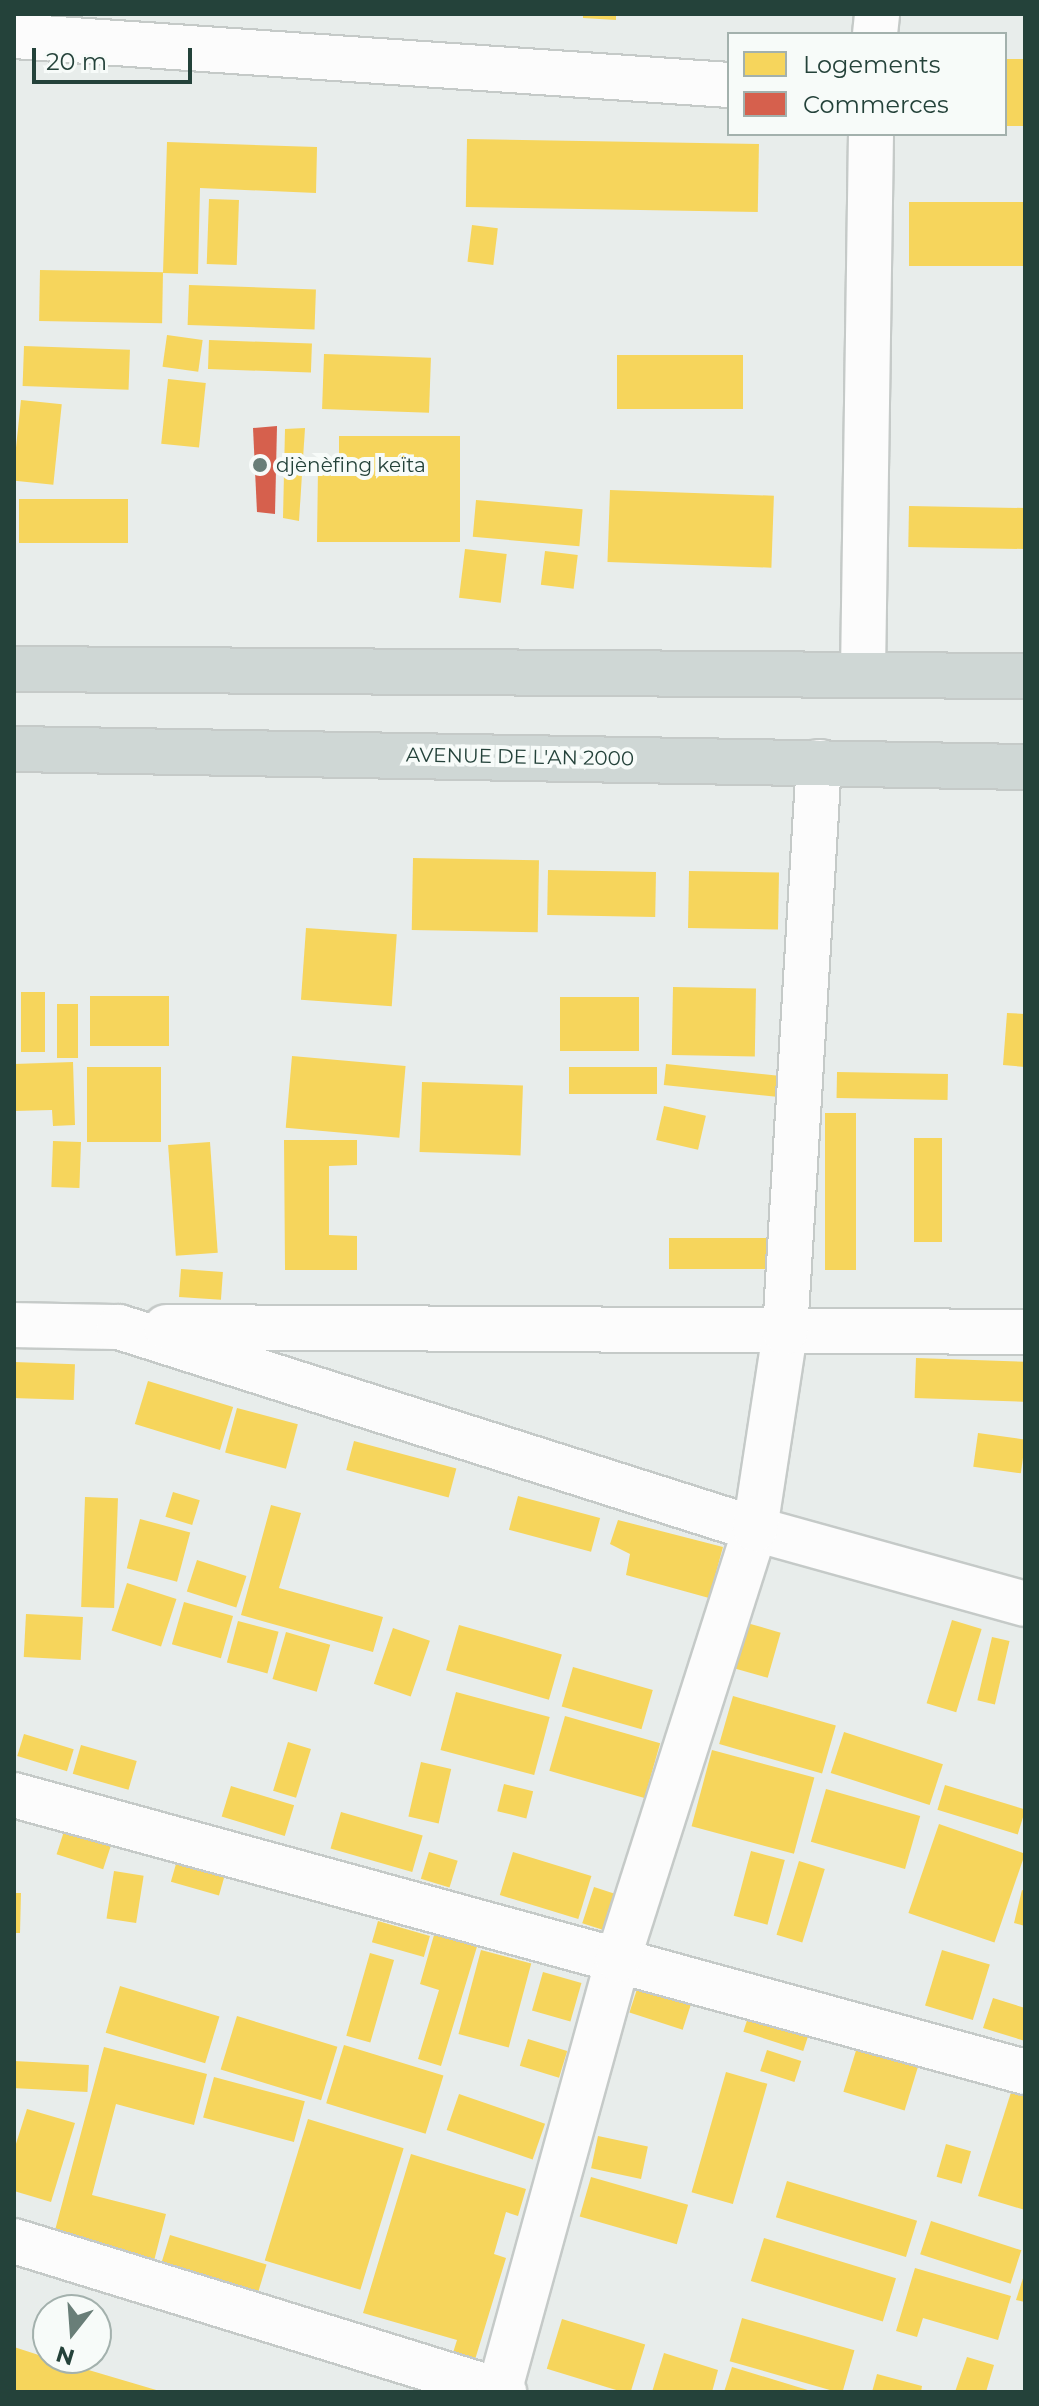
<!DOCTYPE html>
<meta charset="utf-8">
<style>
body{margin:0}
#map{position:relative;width:1039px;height:2406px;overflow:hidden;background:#e8edeb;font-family:Montserrat,sans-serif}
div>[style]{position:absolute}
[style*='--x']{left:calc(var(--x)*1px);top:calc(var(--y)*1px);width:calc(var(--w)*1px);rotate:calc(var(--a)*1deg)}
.homes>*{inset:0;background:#f6d55c;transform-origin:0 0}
.shops>*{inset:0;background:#d6604d}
.roads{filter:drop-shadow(2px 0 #c5cac8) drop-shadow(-2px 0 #c5cac8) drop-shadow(0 2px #c5cac8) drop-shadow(0 -2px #c5cac8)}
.minor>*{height:44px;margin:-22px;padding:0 22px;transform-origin:22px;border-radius:22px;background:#fcfcfc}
.primary>*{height:44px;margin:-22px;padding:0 22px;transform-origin:22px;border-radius:22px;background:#cfd7d5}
.dots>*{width:22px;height:22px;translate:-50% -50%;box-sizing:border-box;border:4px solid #f7fbf9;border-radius:50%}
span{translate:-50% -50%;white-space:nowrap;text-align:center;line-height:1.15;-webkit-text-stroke:8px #f7fbf9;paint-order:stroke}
.poi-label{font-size:20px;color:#24423a}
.left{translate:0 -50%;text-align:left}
.street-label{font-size:20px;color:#24423a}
.frame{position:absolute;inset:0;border:16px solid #24423a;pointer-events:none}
.legend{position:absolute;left:727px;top:32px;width:280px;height:104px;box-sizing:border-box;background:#f7fbf9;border:2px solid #a3b1ad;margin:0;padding:10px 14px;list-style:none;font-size:24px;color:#24423a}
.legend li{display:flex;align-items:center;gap:16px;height:40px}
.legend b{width:40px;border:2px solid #a3b1ad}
.north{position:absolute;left:32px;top:2294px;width:80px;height:80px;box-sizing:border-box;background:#f7fbf9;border:2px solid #a3b1ad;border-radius:50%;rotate:197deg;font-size:22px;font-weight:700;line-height:32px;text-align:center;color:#24423a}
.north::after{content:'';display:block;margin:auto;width:28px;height:36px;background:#697e78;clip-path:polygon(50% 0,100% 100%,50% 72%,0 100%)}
.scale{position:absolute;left:32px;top:48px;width:160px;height:36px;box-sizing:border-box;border:4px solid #24423a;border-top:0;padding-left:10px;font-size:24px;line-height:28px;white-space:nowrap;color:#24423a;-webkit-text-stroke:6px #f7fbf9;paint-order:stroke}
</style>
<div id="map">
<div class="homes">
<div style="clip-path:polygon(583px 14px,616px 14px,616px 20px,583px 18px)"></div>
<div style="left:1005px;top:59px;width:20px;height:67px"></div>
<div style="left:467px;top:139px;width:292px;height:68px;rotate:1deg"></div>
<div style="clip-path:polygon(167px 142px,317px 147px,316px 193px,200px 188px,198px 274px,163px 273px)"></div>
<div style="left:209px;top:199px;width:30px;height:65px;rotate:2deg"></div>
<div style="left:1025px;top:202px;width:64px;height:116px;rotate:90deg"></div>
<div style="left:472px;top:225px;width:26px;height:37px;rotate:7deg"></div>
<div style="left:40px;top:270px;width:123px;height:51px;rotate:1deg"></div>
<div style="left:189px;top:285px;width:127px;height:40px;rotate:2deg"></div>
<div style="left:167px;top:335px;width:36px;height:32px;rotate:8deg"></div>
<div style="left:209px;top:340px;width:103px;height:29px;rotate:2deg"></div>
<div style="left:24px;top:346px;width:106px;height:40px;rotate:2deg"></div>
<div style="left:324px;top:354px;width:107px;height:55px;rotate:2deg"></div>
<div style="left:743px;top:355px;width:54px;height:126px;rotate:90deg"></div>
<div style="left:168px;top:379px;width:38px;height:65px;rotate:6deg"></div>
<div style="left:21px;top:400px;width:41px;height:81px;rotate:6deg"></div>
<div style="clip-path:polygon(305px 428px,299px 521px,283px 518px,285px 429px)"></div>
<div style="clip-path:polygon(339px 436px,460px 436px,460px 542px,317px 542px,318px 467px,339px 467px)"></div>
<div style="left:610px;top:490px;width:164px;height:72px;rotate:2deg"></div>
<div style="left:19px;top:499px;width:109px;height:44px"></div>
<div style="left:476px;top:500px;width:107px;height:37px;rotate:5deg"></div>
<div style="left:909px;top:506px;width:116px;height:41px;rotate:1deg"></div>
<div style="left:465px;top:549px;width:42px;height:49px;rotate:7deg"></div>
<div style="left:545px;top:551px;width:33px;height:34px;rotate:7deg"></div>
<div style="left:413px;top:858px;width:126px;height:72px;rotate:1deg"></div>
<div style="left:548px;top:870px;width:108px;height:45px;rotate:1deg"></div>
<div style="left:689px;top:871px;width:90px;height:57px;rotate:1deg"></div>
<div style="left:306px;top:928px;width:91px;height:72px;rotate:4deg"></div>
<div style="left:673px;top:987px;width:83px;height:68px;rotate:1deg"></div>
<div style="left:21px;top:992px;width:24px;height:60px"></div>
<div style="left:90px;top:996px;width:79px;height:50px"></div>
<div style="left:560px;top:997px;width:79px;height:54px"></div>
<div style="left:57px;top:1004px;width:21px;height:54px"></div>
<div style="clip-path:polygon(1007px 1013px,1025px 1014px,1025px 1067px,1003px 1065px)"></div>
<div style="left:292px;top:1056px;width:114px;height:72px;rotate:5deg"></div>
<div style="clip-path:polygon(73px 1062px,75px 1125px,53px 1126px,52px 1110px,14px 1111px,14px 1064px)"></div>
<div style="left:666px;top:1064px;width:113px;height:21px;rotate:6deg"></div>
<div style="left:87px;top:1067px;width:74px;height:75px"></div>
<div style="left:569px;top:1067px;width:88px;height:27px"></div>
<div style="left:837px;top:1072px;width:111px;height:26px;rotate:1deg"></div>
<div style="left:422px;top:1082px;width:101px;height:70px;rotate:2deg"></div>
<div style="left:664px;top:1106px;width:43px;height:35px;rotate:13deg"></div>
<div style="left:825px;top:1113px;width:31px;height:157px"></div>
<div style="left:914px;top:1138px;width:28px;height:104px"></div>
<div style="clip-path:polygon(284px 1140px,357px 1140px,357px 1165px,329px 1166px,329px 1235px,357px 1236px,357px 1270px,285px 1270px)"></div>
<div style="left:53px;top:1141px;width:28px;height:46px;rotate:2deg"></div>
<div style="left:210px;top:1142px;width:111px;height:42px;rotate:86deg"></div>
<div style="left:669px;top:1238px;width:106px;height:31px"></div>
<div style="left:181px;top:1269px;width:42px;height:28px;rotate:4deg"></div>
<div style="left:916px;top:1358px;width:109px;height:40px;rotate:2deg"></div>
<div style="left:14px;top:1362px;width:61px;height:36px;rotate:2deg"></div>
<div style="left:148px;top:1381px;width:89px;height:45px;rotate:17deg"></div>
<div style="left:237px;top:1408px;width:63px;height:46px;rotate:15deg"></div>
<div style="left:978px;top:1433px;width:48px;height:34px;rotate:8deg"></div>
<div style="left:354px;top:1441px;width:106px;height:30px;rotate:15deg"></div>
<div style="left:173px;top:1492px;width:28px;height:26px;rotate:17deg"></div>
<div style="left:518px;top:1496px;width:85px;height:35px;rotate:15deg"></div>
<div style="left:85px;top:1497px;width:33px;height:110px;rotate:2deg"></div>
<div style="clip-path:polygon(271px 1505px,301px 1513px,279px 1588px,383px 1617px,373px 1652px,241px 1615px)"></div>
<div style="left:140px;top:1519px;width:52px;height:51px;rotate:15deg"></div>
<div style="clip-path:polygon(618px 1520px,723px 1547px,709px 1598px,626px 1575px,630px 1554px,610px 1544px)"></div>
<div style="left:197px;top:1560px;width:52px;height:33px;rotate:18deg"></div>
<div style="left:127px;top:1583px;width:52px;height:50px;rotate:18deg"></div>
<div style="left:184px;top:1602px;width:51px;height:44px;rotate:16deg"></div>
<div style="left:26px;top:1614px;width:57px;height:43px;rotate:3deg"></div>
<div style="left:952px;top:1620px;width:31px;height:87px;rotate:17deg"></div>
<div style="left:238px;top:1621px;width:42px;height:43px;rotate:15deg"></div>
<div style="left:747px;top:1623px;width:35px;height:47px;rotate:16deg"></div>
<div style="left:459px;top:1625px;width:107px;height:47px;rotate:16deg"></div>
<div style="left:393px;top:1628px;width:39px;height:59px;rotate:19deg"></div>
<div style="left:286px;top:1632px;width:46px;height:49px;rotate:16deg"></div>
<div style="left:992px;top:1637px;width:18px;height:65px;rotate:13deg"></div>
<div style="left:573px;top:1667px;width:83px;height:41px;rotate:16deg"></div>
<div style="left:456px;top:1692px;width:97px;height:60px;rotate:15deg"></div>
<div style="left:733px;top:1696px;width:107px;height:50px;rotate:16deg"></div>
<div style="left:565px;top:1716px;width:99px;height:57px;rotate:16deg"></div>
<div style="left:844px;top:1732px;width:104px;height:43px;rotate:18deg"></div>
<div style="left:24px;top:1734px;width:52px;height:23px;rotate:17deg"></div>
<div style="left:288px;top:1742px;width:24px;height:51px;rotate:17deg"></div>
<div style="left:81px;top:1745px;width:58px;height:30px;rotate:16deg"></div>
<div style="left:712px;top:1750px;width:106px;height:79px;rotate:15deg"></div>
<div style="left:421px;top:1762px;width:31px;height:56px;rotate:13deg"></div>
<div style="left:504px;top:1784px;width:30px;height:28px;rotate:14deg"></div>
<div style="left:945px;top:1785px;width:84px;height:26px;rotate:17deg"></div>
<div style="left:231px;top:1786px;width:66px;height:32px;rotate:17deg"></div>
<div style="left:826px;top:1789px;width:98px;height:55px;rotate:16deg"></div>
<div style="left:341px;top:1812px;width:85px;height:38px;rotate:16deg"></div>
<div style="left:68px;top:1819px;width:49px;height:37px;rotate:18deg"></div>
<div style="left:939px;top:1824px;width:91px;height:94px;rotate:19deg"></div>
<div style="left:180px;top:1850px;width:50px;height:33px;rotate:16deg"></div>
<div style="left:751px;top:1851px;width:35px;height:67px;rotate:15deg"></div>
<div style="left:429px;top:1852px;width:30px;height:28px;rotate:17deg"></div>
<div style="left:513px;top:1852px;width:82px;height:45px;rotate:17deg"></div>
<div style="left:799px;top:1861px;width:27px;height:77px;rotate:17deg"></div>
<div style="left:114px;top:1871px;width:30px;height:48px;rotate:9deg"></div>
<div style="left:594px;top:1887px;width:29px;height:38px;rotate:18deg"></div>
<div style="clip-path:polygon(1022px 1890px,1025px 1891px,1025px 1926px,1014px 1923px)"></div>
<div style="clip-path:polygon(14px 1893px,21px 1893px,20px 1933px,14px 1933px)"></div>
<div style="left:378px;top:1921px;width:54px;height:22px;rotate:16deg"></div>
<div style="clip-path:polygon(436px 1928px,479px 1940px,441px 2066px,418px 2059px,439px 1990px,420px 1984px)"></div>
<div style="left:481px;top:1950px;width:52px;height:87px;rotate:15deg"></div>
<div style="left:942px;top:1950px;width:50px;height:58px;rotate:17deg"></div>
<div style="left:370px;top:1953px;width:25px;height:86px;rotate:16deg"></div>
<div style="left:543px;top:1972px;width:40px;height:40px;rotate:16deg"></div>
<div style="left:639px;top:1983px;width:56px;height:31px;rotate:18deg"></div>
<div style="left:120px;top:1986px;width:104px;height:49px;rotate:17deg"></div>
<div style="clip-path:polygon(993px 1998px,1025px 2008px,1025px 2041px,983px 2028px)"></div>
<div style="left:752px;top:2005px;width:63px;height:28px;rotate:18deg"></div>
<div style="left:237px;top:2016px;width:105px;height:56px;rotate:17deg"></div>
<div style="left:528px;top:2039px;width:41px;height:28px;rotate:17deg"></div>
<div style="left:858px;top:2044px;width:64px;height:50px;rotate:17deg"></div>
<div style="left:344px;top:2045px;width:104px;height:61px;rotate:17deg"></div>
<div style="clip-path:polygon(104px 2047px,207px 2074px,194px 2125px,116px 2104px,92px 2195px,166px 2214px,154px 2261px,54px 2234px)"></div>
<div style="left:767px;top:2050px;width:36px;height:22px;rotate:18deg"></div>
<div style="left:14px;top:2061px;width:75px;height:27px;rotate:3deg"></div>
<div style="left:726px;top:2072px;width:43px;height:125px;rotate:16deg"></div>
<div style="left:214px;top:2077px;width:94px;height:42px;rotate:15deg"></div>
<div style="clip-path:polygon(1014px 2083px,1025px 2086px,1025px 2210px,978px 2196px)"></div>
<div style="left:459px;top:2094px;width:91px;height:38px;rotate:19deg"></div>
<div style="clip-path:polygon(27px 2109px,75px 2123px,51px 2202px,14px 2191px,14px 2150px)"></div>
<div style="left:308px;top:2119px;width:100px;height:148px;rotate:17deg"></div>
<div style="left:598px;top:2136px;width:51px;height:33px;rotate:12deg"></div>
<div style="left:946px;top:2144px;width:26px;height:34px;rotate:16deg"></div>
<div style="clip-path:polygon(411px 2154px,526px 2189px,518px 2216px,506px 2212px,494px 2254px,506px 2258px,474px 2363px,452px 2356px,457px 2340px,363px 2313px)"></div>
<div style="left:591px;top:2177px;width:101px;height:41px;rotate:16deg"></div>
<div style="left:787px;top:2181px;width:136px;height:38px;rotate:17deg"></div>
<div style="left:931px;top:2221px;width:95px;height:35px;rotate:18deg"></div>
<div style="left:170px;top:2235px;width:101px;height:32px;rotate:17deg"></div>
<div style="left:764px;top:2238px;width:138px;height:45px;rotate:17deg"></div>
<div style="clip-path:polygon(915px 2268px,1011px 2296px,998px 2340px,923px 2318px,917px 2337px,896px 2331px)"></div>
<div style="clip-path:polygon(1025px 2272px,1025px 2302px,1016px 2300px)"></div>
<div style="left:742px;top:2318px;width:117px;height:45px;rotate:16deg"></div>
<div style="left:562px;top:2319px;width:87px;height:52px;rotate:17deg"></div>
<div style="clip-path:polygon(14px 2347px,48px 2358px,163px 2392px,14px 2392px)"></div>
<div style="clip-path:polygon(664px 2353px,718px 2370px,712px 2392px,652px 2392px)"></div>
<div style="clip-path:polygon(967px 2357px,994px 2365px,986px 2392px,955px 2392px)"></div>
<div style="clip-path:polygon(732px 2367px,811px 2391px,811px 2392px,724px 2392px)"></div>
<div style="clip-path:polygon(877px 2374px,922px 2386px,921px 2392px,872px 2392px)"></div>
</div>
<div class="shops">
<div style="clip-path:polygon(277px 426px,275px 514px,257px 512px,253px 428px)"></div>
</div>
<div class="roads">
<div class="minor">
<div style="--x:875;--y:34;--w:20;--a:-84"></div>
<div style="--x:14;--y:36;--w:717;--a:3.92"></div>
<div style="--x:863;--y:673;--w:539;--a:-89.15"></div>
<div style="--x:14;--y:1325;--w:105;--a:1.1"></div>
<div style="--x:119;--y:1327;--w:667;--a:17.62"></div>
<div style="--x:755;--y:1529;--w:280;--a:15.5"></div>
<div style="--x:166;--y:1327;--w:859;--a:0.33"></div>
<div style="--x:14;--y:1795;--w:1048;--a:15.32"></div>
<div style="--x:14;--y:2241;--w:513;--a:17.13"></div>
<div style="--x:499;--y:2392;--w:449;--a:-74.6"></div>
<div style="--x:618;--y:1959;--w:451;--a:-72.3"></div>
<div style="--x:755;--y:1529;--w:199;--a:-81.3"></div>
<div style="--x:785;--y:1332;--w:571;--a:-86.59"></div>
</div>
<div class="primary">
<div style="--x:14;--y:669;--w:1011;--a:0.4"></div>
<div style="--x:14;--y:749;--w:1011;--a:1.02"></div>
</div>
</div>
<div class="dots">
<div style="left:260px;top:465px;background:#697e78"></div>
</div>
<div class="poi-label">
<span class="left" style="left:276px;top:465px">djènèfing keïta</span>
</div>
<div class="street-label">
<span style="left:520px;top:757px;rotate:1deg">AVENUE DE L'AN 2000</span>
</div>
<div class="frame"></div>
<ul class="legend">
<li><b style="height:22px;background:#f6d55c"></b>Logements</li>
<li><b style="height:22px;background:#d6604d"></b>Commerces</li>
</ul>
<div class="north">N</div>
<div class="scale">20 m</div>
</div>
